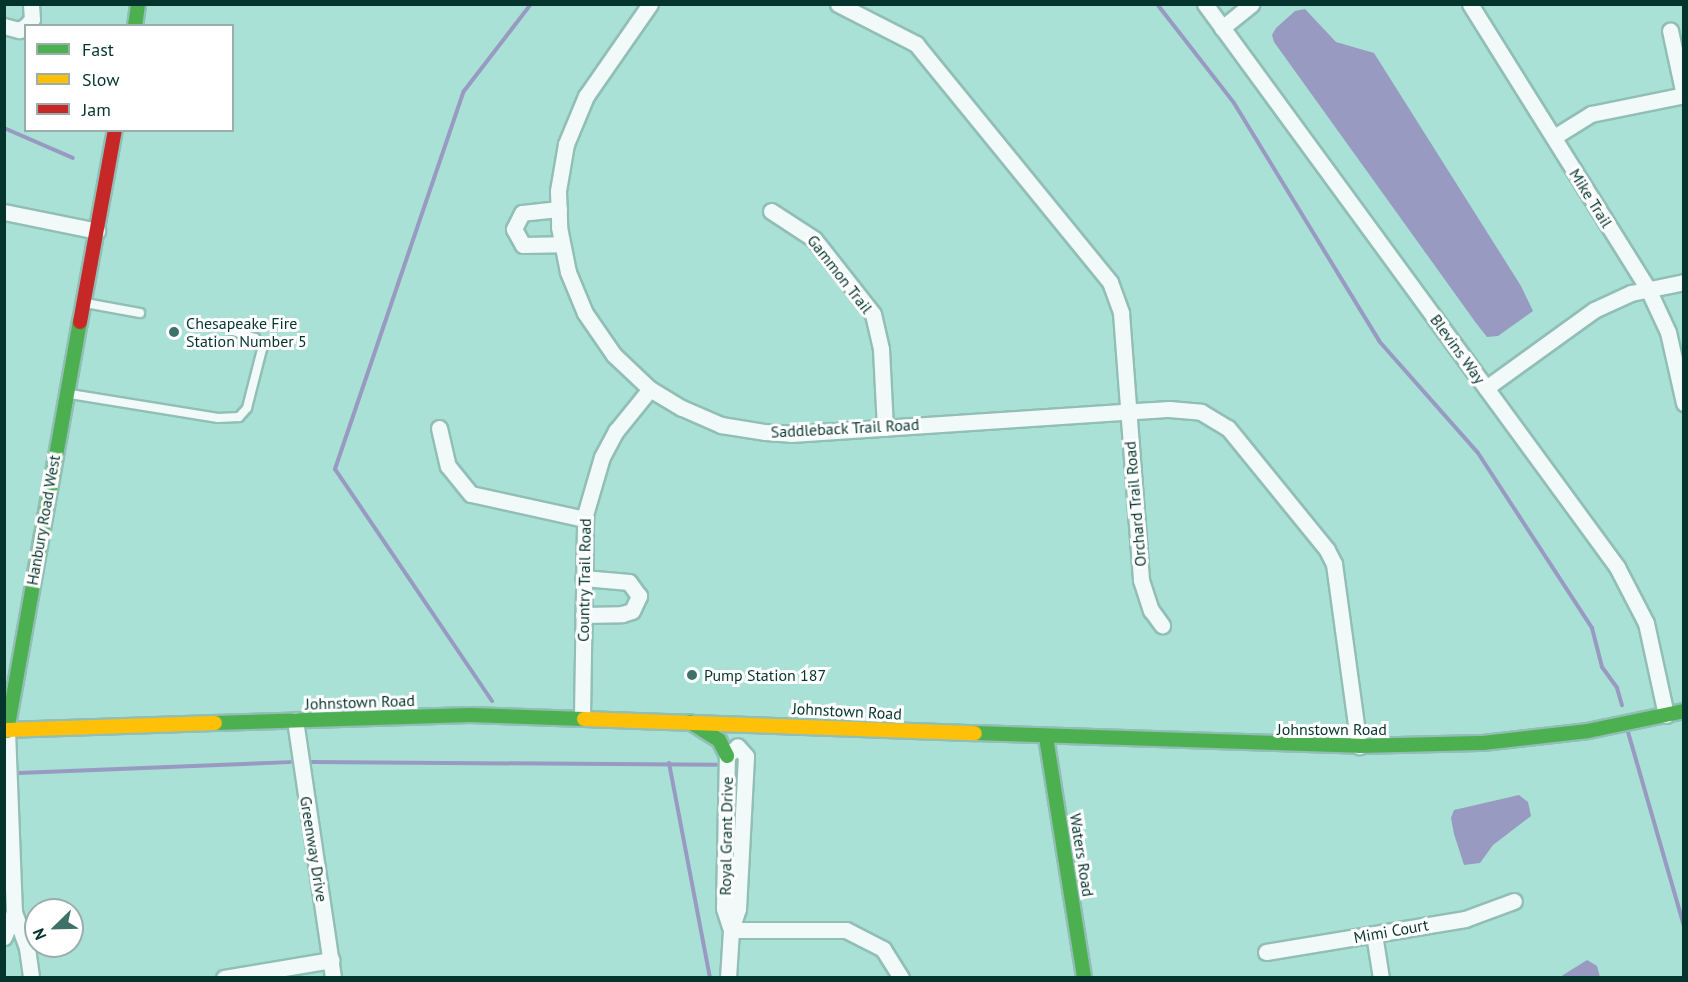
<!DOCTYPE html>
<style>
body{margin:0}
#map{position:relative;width:1688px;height:982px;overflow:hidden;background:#a9e1d6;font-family:"PT Sans",sans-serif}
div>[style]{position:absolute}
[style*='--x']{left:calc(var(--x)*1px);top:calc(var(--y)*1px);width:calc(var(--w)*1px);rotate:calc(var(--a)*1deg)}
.water>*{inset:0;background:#989ac2}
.stream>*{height:4px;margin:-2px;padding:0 2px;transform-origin:2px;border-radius:2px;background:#989ac2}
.path>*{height:2px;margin-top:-1px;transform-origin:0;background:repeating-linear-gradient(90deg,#c1d3cf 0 3px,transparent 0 7.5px)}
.roads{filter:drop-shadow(2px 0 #91beb5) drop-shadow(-2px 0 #91beb5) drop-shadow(0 2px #91beb5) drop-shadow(0 -2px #91beb5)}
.lane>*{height:8px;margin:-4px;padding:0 4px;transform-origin:4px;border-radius:4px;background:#f2faf9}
.street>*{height:15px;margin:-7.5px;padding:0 7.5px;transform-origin:7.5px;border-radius:7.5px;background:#f2faf9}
.fast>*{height:14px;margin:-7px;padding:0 7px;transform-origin:7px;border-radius:7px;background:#4caf50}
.slow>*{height:14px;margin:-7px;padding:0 7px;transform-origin:7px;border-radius:7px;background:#ffc107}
.jam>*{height:14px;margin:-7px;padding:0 7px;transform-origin:7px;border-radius:7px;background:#c62828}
.dots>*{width:16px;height:16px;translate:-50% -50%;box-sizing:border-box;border:3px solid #fff;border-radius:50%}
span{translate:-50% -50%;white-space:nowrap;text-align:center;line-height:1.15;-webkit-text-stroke:6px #fff;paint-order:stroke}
.street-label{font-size:16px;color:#04342c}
.poi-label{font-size:16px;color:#04342c}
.left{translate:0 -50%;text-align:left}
.frame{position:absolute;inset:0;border:6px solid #04342c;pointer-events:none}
.legend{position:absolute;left:24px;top:24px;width:210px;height:108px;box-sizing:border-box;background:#fff;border:2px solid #9baeab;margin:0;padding:8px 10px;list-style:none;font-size:18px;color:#04342c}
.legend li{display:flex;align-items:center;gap:12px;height:30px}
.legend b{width:30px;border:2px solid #9baeab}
.north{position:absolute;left:24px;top:898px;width:60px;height:60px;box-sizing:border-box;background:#fff;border:2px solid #9baeab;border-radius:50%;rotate:247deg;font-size:16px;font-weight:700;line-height:24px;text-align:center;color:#04342c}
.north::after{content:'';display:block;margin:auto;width:21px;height:27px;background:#3e7168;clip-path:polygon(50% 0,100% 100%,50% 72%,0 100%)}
</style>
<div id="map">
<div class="water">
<div style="clip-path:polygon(1305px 9px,1336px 42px,1374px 53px,1521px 286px,1533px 311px,1498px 336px,1487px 337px,1476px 323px,1274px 42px,1272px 35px,1276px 28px,1295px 11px)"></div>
<div style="clip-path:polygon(1519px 795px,1528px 802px,1531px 816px,1493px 845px,1480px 863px,1464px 865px,1454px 834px,1451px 818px,1454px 810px)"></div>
<div style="clip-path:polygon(1587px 960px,1597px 966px,1600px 977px,1560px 977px)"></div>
</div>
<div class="stream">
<div style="--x:1157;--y:4;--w:125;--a:52.1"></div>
<div style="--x:1234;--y:103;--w:279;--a:58.6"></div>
<div style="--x:1379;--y:341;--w:149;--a:48.5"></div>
<div style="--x:1478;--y:453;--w:209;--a:56.9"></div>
<div style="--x:1592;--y:628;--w:40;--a:75.6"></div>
<div style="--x:1602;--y:667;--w:26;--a:54"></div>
<div style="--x:1617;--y:688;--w:18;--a:74"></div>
<div style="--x:4;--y:128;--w:75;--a:23.5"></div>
<div style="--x:492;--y:701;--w:280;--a:-124.1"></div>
<div style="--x:335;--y:469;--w:399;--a:-71.2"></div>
<div style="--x:464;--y:91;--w:110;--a:-52.4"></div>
<div style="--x:1628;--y:732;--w:202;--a:73.9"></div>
<div style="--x:312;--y:762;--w:404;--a:0.4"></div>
<div style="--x:669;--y:763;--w:219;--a:79.2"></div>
<div style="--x:19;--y:773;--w:271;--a:-2.3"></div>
</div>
<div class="path">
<div style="--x:4;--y:966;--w:13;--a:-4"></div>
</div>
<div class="roads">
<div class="lane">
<div style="--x:85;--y:303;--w:56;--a:10.3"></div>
<div style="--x:70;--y:394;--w:150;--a:9.2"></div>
<div style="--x:218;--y:418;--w:21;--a:-3"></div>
<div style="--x:239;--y:417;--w:12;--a:-48"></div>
<div style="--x:247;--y:408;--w:61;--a:-75.7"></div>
<div style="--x:262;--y:349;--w:13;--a:-122"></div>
<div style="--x:255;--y:338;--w:23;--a:-162"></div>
</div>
<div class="street">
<div style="--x:650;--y:4;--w:112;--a:124.8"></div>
<div style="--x:586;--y:96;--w:52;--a:112.6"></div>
<div style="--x:566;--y:144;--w:48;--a:99.7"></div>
<div style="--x:558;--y:191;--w:36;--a:88"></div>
<div style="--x:559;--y:227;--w:46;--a:78.7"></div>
<div style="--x:568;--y:272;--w:44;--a:67.5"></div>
<div style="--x:585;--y:313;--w:51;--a:55.4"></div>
<div style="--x:614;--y:355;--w:50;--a:43.4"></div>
<div style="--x:650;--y:389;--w:37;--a:31"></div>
<div style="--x:682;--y:408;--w:43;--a:23.6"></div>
<div style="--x:721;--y:425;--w:45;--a:9"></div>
<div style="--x:765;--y:432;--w:26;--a:4"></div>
<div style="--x:791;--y:434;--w:379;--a:-3.8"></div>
<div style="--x:1169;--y:409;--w:32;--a:5"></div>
<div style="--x:1201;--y:412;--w:31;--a:31"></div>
<div style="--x:1228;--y:428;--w:157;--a:50.9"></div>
<div style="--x:1327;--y:550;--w:16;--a:63"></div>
<div style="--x:1334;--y:564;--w:184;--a:82.2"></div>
<div style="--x:838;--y:4;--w:88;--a:27.1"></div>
<div style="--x:916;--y:44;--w:307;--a:50.8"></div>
<div style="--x:1110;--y:282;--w:33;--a:70"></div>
<div style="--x:1121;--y:313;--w:268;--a:85.7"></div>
<div style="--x:1141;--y:580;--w:32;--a:72"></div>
<div style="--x:1151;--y:610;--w:19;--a:54"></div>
<div style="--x:1205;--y:4;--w:698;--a:53.8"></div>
<div style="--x:1617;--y:567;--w:63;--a:62.6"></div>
<div style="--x:1646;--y:623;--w:94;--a:77.7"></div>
<div style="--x:1470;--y:4;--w:336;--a:58"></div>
<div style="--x:1648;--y:289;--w:47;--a:65.1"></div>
<div style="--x:1668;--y:332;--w:73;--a:77.3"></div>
<div style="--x:4;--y:26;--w:16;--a:15"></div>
<div style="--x:19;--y:30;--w:8;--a:-30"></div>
<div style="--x:26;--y:26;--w:9;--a:-49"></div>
<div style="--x:32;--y:19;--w:15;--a:-94"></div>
<div style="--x:1222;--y:28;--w:38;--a:-39"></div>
<div style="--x:1554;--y:137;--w:44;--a:-31.9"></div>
<div style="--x:1591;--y:114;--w:95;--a:-11.5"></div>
<div style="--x:1684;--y:95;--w:66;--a:-102.2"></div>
<div style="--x:559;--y:209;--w:37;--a:174"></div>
<div style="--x:522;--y:213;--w:18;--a:117"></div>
<div style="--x:514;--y:229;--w:18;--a:61"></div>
<div style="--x:523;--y:245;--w:39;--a:-1"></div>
<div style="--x:771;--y:211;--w:51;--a:33.1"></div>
<div style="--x:814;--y:239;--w:95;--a:51.8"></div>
<div style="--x:873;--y:314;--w:36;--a:77"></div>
<div style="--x:881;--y:349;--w:79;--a:87.1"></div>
<div style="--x:4;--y:212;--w:95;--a:11.5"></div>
<div style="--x:1486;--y:388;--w:133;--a:-35.8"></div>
<div style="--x:1594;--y:310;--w:41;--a:-24.7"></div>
<div style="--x:1631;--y:293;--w:54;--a:-11.7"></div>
<div style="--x:439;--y:428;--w:39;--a:77"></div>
<div style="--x:448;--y:466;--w:36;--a:51"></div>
<div style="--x:471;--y:494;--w:117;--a:12.4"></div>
<div style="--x:583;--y:615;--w:39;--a:-1"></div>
<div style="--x:622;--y:614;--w:10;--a:-17"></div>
<div style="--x:632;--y:611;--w:17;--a:-65"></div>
<div style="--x:639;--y:596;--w:17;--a:-126"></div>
<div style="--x:629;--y:582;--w:46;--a:-175"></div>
<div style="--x:582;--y:717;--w:202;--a:-89.1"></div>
<div style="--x:585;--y:515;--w:60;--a:-73.7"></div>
<div style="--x:602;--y:457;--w:30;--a:-62"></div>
<div style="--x:616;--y:431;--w:54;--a:-51"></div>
<div style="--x:295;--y:720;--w:261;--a:81.6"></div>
<div style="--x:7;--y:731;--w:181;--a:87.8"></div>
<div style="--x:14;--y:912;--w:38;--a:70"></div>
<div style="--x:27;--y:948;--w:30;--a:82"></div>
<div style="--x:731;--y:930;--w:23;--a:-108"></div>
<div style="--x:724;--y:908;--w:152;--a:-88.9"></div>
<div style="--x:727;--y:756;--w:8;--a:-45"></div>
<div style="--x:731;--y:930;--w:115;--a:0"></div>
<div style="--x:846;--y:930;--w:42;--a:27.2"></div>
<div style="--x:883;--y:949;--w:34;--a:58"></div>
<div style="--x:1374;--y:934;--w:45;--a:81"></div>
<div style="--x:4;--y:937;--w:27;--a:-68"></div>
<div style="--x:1266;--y:952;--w:202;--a:-9.4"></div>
<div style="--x:1465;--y:919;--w:52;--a:-20.2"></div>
<div style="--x:224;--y:978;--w:109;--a:-9.5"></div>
<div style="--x:728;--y:978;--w:48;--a:-86.4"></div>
<div style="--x:731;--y:930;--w:22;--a:-72"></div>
<div style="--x:738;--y:909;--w:153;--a:-87"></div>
<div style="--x:746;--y:756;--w:13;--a:-132"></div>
</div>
<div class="fast">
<div style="--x:135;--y:26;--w:22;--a:-82"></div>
<div style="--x:690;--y:722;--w:34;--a:32"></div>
<div style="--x:719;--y:740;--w:18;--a:63"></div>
<div style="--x:215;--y:723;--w:255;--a:-1.8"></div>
<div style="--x:470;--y:715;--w:114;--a:2"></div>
<div style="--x:7;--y:731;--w:415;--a:-79.9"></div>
<div style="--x:975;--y:733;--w:384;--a:1.9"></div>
<div style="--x:1359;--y:746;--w:124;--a:-1.4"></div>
<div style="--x:1483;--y:743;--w:106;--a:-6.5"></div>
<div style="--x:1588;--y:731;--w:98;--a:-11.8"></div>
<div style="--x:1046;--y:737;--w:244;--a:81"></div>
</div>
<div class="slow">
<div style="--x:584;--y:719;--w:391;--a:2.1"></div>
<div style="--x:4;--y:730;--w:211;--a:-1.9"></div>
</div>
<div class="jam">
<div style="--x:80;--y:322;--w:195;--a:-79.7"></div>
</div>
</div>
<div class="dots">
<div style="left:174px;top:332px;background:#3e7168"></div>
<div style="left:692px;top:675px;background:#3e7168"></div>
</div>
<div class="street-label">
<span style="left:1591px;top:198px;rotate:58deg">Mike Trail</span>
<span style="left:840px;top:274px;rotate:52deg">Gammon Trail</span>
<span style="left:1458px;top:349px;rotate:54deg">Blevins Way</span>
<span style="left:845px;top:428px;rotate:-3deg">Saddleback Trail Road</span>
<span style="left:1135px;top:504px;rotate:-95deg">Orchard Trail Road</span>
<span style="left:43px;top:520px;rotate:-80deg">Hanbury Road West</span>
<span style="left:584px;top:580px;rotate:-89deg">Country Trail Road</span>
<span style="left:360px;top:702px;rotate:-2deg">Johnstown Road</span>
<span style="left:847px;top:711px;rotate:3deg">Johnstown Road</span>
<span style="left:1332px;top:729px">Johnstown Road</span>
<span style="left:726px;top:836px;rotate:-89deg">Royal Grant Drive</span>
<span style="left:314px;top:849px;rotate:81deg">Greenway Drive</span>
<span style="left:1082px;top:855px;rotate:81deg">Waters Road</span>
<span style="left:1391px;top:931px;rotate:-10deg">Mimi Court</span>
</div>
<div class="poi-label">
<span class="left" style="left:186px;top:332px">Chesapeake Fire<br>Station Number 5</span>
<span class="left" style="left:704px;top:675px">Pump Station 187</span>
</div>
<div class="frame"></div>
<ul class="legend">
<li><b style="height:8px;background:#4caf50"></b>Fast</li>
<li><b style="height:8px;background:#ffc107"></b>Slow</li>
<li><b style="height:8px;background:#c62828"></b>Jam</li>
</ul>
<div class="north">N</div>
</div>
